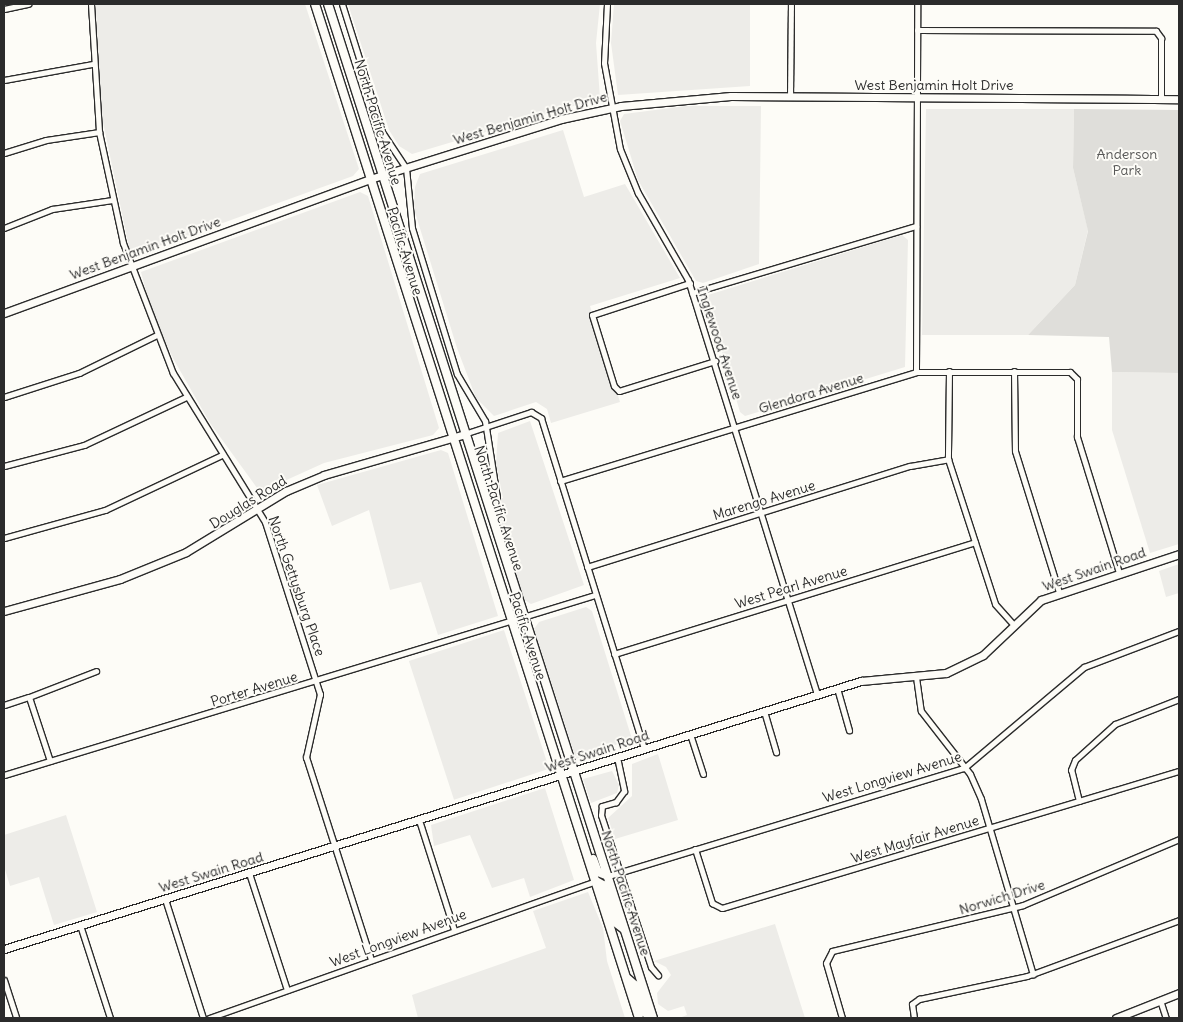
<!DOCTYPE html>
<style>
body{margin:0}
#map{position:relative;width:1183px;height:1022px;overflow:hidden;background:#fdfcf7;font-family:Delius,sans-serif}
div>[style]{position:absolute}
[style*='--x']{left:calc(var(--x)*1px);top:calc(var(--y)*1px);width:calc(var(--w)*1px);rotate:calc(var(--a)*1deg)}
.built>*{inset:0;background:#edece8;transform-origin:0 0}
.green>*{inset:0;background:#dfdeda}
.roads{filter:drop-shadow(1px 0 #2b2b2b) drop-shadow(-1px 0 #2b2b2b) drop-shadow(0 1px #2b2b2b) drop-shadow(0 -1px #2b2b2b)}
.street>*{height:5px;margin:-2.5px;padding:0 2.5px;transform-origin:2.5px;border-radius:2.5px;background:#fdfcf7}
.secondary>*{height:7px;margin:-3.5px;padding:0 3.5px;transform-origin:3.5px;border-radius:3.5px;background:#fdfcf7}
.primary>*{height:8px;margin:-4px;padding:0 4px;transform-origin:4px;border-radius:4px;background:#fdfcf7}
span{translate:-50% -50%;white-space:nowrap;text-align:center;line-height:1.15;-webkit-text-stroke:4px #fdfcf7;paint-order:stroke}
.street-label{font-size:14px;color:#2b2b2b}
.park-label{font-size:14px;color:#585857}
.frame{position:absolute;inset:0;border:5px solid #2b2b2b;pointer-events:none}
</style>
<div id="map">
<div class="built">
<div style="clip-path:polygon(96px 4px,305px 4px,359px 169px,353px 176px,137px 254px,130px 252px,98px 98px)"></div>
<div style="clip-path:polygon(348px 4px,600px 4px,596px 43px,600px 98px,412px 154px,399px 146px,389px 130px)"></div>
<div style="clip-path:polygon(614px 4px,750px 4px,750px 86px,618px 95px,611px 43px)"></div>
<div style="clip-path:polygon(686px 106px,761px 106px,759px 264px,703px 283px,696px 281px,638px 180px,620px 121px,624px 114px)"></div>
<div style="clip-path:polygon(926px 109px,1074px 109px,1073px 168px,1088px 230px,1075px 285px,1028px 335px,922px 335px)"></div>
<div style="clip-path:polygon(563px 130px,584px 197px,625px 184px,680px 278px,590px 306px,620px 402px,551px 423px,547px 409px,536px 402px,494px 416px,476px 398px,457px 348px,414px 209px,415px 187px,420px 174px)"></div>
<div style="clip-path:polygon(360px 192px,368px 196px,439px 428px,433px 435px,324px 463px,260px 492px,210px 423px,174px 360px,152px 314px,141px 272px)"></div>
<div style="clip-path:polygon(902px 235px,908px 240px,905px 367px,745px 416px,740px 412px,706px 299px,708px 295px)"></div>
<div style="clip-path:polygon(1112px 372px,1179px 373px,1179px 544px,1150px 553px,1112px 430px)"></div>
<div style="clip-path:polygon(530px 421px,584px 585px,531px 604px,523px 599px,492px 502px,503px 498px,496px 464px,498px 433px)"></div>
<div style="clip-path:polygon(441px 450px,448px 453px,498px 616px,438px 635px,421px 582px,390px 590px,369px 510px,332px 526px,317px 485px)"></div>
<div style="clip-path:polygon(1179px 564px,1179px 593px,1166px 597px,1159px 571px)"></div>
<div style="clip-path:polygon(586px 607px,592px 611px,632px 739px,576px 759px,534px 629px,539px 622px)"></div>
<div style="left:504px;top:630px;width:146px;height:100px;rotate:72deg"></div>
<div style="clip-path:polygon(658px 754px,678px 820px,615px 839px,608px 818px,632px 796px,632px 764px)"></div>
<div style="clip-path:polygon(612px 771px,619px 785px,617px 793px,591px 803px,583px 779px)"></div>
<div style="clip-path:polygon(545px 788px,574px 880px,530px 897px,524px 878px,492px 888px,470px 835px,434px 846px,431px 825px)"></div>
<div style="clip-path:polygon(66px 815px,97px 912px,54px 925px,39px 877px,10px 886px,4px 866px,4px 835px)"></div>
<div style="clip-path:polygon(588px 892px,603px 928px,607px 961px,625px 1018px,418px 1018px,412px 995px,546px 948px,533px 911px)"></div>
<div style="clip-path:polygon(775px 924px,805px 1018px,679px 1018px,687px 1015px,684px 1006px,668px 1011px,658px 1004px,657px 993px,671px 975px,666px 967px,654px 961px)"></div>
</div>
<div class="green">
<div style="clip-path:polygon(1074px 109px,1179px 110px,1179px 373px,1112px 372px,1109px 337px,1028px 335px,1075px 285px,1088px 231px,1073px 168px)"></div>
</div>
<div class="roads">
<div class="street">
<div style="--x:91;--y:4;--w:128;--a:86.4"></div>
<div style="--x:99;--y:132;--w:114;--a:77.8"></div>
<div style="--x:123;--y:243;--w:139;--a:69"></div>
<div style="--x:173;--y:373;--w:175;--a:58.3"></div>
<div style="--x:265;--y:522;--w:181;--a:72.3"></div>
<div style="--x:320;--y:694;--w:65;--a:102.5"></div>
<div style="--x:306;--y:757;--w:213;--a:72.2"></div>
<div style="--x:342;--y:4;--w:134;--a:72.6"></div>
<div style="--x:382;--y:132;--w:43;--a:56.3"></div>
<div style="--x:406;--y:168;--w:60;--a:84.3"></div>
<div style="--x:412;--y:228;--w:153;--a:72.9"></div>
<div style="--x:457;--y:374;--w:55;--a:59.2"></div>
<div style="--x:485;--y:421;--w:78;--a:81.1"></div>
<div style="--x:607;--y:4;--w:59;--a:92.9"></div>
<div style="--x:604;--y:63;--w:87;--a:79.5"></div>
<div style="--x:620;--y:149;--w:48;--a:67.8"></div>
<div style="--x:638;--y:193;--w:100;--a:60.1"></div>
<div style="--x:688;--y:280;--w:434;--a:72.7"></div>
<div style="--x:4;--y:9;--w:25;--a:-12"></div>
<div style="--x:917;--y:30;--w:239;--a:0.2"></div>
<div style="--x:1156;--y:31;--w:9;--a:54"></div>
<div style="--x:1161;--y:38;--w:61;--a:90"></div>
<div style="--x:4;--y:80;--w:89;--a:-10.3"></div>
<div style="--x:790;--y:97;--w:93;--a:-89.4"></div>
<div style="--x:4;--y:153;--w:44;--a:-17.2"></div>
<div style="--x:46;--y:140;--w:54;--a:-8.6"></div>
<div style="--x:4;--y:228;--w:52;--a:-21.6"></div>
<div style="--x:52;--y:209;--w:61;--a:-8.5"></div>
<div style="--x:690;--y:283;--w:103;--a:161.9"></div>
<div style="--x:592;--y:315;--w:74;--a:72.8"></div>
<div style="--x:614;--y:386;--w:7;--a:45"></div>
<div style="--x:619;--y:391;--w:101;--a:-17.4"></div>
<div style="--x:692;--y:293;--w:234;--a:-16.7"></div>
<div style="--x:949;--y:371;--w:88;--a:90.7"></div>
<div style="--x:948;--y:459;--w:152;--a:72"></div>
<div style="--x:995;--y:604;--w:27;--a:48"></div>
<div style="--x:1014;--y:371;--w:80;--a:89.3"></div>
<div style="--x:1015;--y:451;--w:148;--a:72.7"></div>
<div style="--x:916;--y:372;--w:368;--a:-89.8"></div>
<div style="--x:4;--y:397;--w:79;--a:-17.7"></div>
<div style="--x:79;--y:373;--w:87;--a:-26"></div>
<div style="--x:464;--y:434;--w:71;--a:-18.2"></div>
<div style="--x:531;--y:412;--w:12;--a:31"></div>
<div style="--x:541;--y:418;--w:346;--a:72.7"></div>
<div style="--x:4;--y:466;--w:83;--a:-14.7"></div>
<div style="--x:84;--y:445;--w:113;--a:-25.2"></div>
<div style="--x:560;--y:481;--w:372;--a:-17"></div>
<div style="--x:916;--y:372;--w:154;--a:0"></div>
<div style="--x:1070;--y:372;--w:10;--a:45"></div>
<div style="--x:1077;--y:379;--w:58;--a:90"></div>
<div style="--x:1077;--y:437;--w:142;--a:72.8"></div>
<div style="--x:4;--y:538;--w:105;--a:-15.5"></div>
<div style="--x:105;--y:510;--w:129;--a:-25.2"></div>
<div style="--x:587;--y:567;--w:338;--a:-17.4"></div>
<div style="--x:910;--y:466;--w:39;--a:-10"></div>
<div style="--x:614;--y:654;--w:378;--a:-17.2"></div>
<div style="--x:916;--y:677;--w:34;--a:82"></div>
<div style="--x:921;--y:711;--w:80;--a:52.1"></div>
<div style="--x:970;--y:774;--w:27;--a:66"></div>
<div style="--x:981;--y:799;--w:183;--a:73.5"></div>
<div style="--x:837;--y:688;--w:44;--a:74.1"></div>
<div style="--x:4;--y:705;--w:26;--a:-18"></div>
<div style="--x:764;--y:711;--w:43;--a:73.7"></div>
<div style="--x:690;--y:734;--w:42;--a:72"></div>
<div style="--x:617;--y:757;--w:35;--a:78"></div>
<div style="--x:624;--y:791;--w:14;--a:126"></div>
<div style="--x:616;--y:802;--w:15;--a:164"></div>
<div style="--x:602;--y:806;--w:9;--a:96"></div>
<div style="--x:601;--y:815;--w:160;--a:71.8"></div>
<div style="--x:651;--y:967;--w:11;--a:49"></div>
<div style="--x:50;--y:761;--w:67;--a:-108.2"></div>
<div style="--x:29;--y:697;--w:72;--a:-21.2"></div>
<div style="--x:4;--y:775;--w:618;--a:-16.94"></div>
<div style="--x:1079;--y:801;--w:32;--a:-104"></div>
<div style="--x:1071;--y:770;--w:11;--a:-68"></div>
<div style="--x:1075;--y:760;--w:54;--a:-42"></div>
<div style="--x:1115;--y:724;--w:69;--a:-21.3"></div>
<div style="--x:419;--y:820;--w:115;--a:72.3"></div>
<div style="--x:695;--y:849;--w:57;--a:72.5"></div>
<div style="--x:712;--y:903;--w:11;--a:27"></div>
<div style="--x:722;--y:908;--w:477;--a:-16.7"></div>
<div style="--x:249;--y:873;--w:123;--a:72"></div>
<div style="--x:608;--y:876;--w:372;--a:-16.9"></div>
<div style="--x:964;--y:768;--w:157;--a:-40.1"></div>
<div style="--x:1084;--y:667;--w:102;--a:-20.8"></div>
<div style="--x:165;--y:899;--w:125;--a:72.3"></div>
<div style="--x:80;--y:925;--w:98;--a:72.1"></div>
<div style="--x:4;--y:980;--w:40;--a:72"></div>
<div style="--x:1160;--y:1000;--w:19;--a:72"></div>
<div style="--x:209;--y:1018;--w:411;--a:-19.5"></div>
<div style="--x:842;--y:1018;--w:57;--a:-106.2"></div>
<div style="--x:826;--y:963;--w:13;--a:-63"></div>
<div style="--x:832;--y:951;--w:196;--a:-13.5"></div>
<div style="--x:1023;--y:905;--w:169;--a:-22.9"></div>
<div style="--x:914;--y:1018;--w:14;--a:-98"></div>
<div style="--x:912;--y:1004;--w:9;--a:-36"></div>
<div style="--x:919;--y:999;--w:110;--a:-12"></div>
<div style="--x:1027;--y:976;--w:162;--a:-20.2"></div>
</div>
<div class="secondary">
<div style="--x:4;--y:313;--w:390;--a:-20.1"></div>
<div style="--x:370;--y:179;--w:200;--a:-17.4"></div>
<div style="--x:561;--y:119;--w:61;--a:-12.2"></div>
<div style="--x:621;--y:106;--w:110;--a:-5.2"></div>
<div style="--x:731;--y:96;--w:448;--a:0.4"></div>
<div style="--x:4;--y:611;--w:120;--a:-15.4"></div>
<div style="--x:120;--y:579;--w:71;--a:-22.2"></div>
<div style="--x:186;--y:552;--w:117;--a:-31.4"></div>
<div style="--x:286;--y:491;--w:41;--a:-22.8"></div>
<div style="--x:324;--y:475;--w:144;--a:-16.2"></div>
<div style="--x:4;--y:949;--w:898;--a:-17.37"></div>
<div style="--x:861;--y:681;--w:85;--a:-5.4"></div>
<div style="--x:946;--y:673;--w:41;--a:-25.9"></div>
<div style="--x:983;--y:655;--w:80;--a:-43.5"></div>
<div style="--x:1041;--y:600;--w:145;--a:-18.4"></div>
<div style="--x:1116;--y:1018;--w:68;--a:-21.6"></div>
</div>
<div class="primary">
<div style="--x:315;--y:4;--w:1065;--a:72.28"></div>
<div style="--x:328;--y:4;--w:1065;--a:72.23"></div>
<div style="--x:593;--y:859;--w:14;--a:69"></div>
<div style="--x:598;--y:872;--w:11;--a:22"></div>
<div style="--x:596;--y:881;--w:8;--a:30"></div>
<div style="--x:603;--y:885;--w:39;--a:72"></div>
<div style="--x:615;--y:922;--w:11;--a:38"></div>
<div style="--x:628;--y:979;--w:9;--a:41"></div>
<div style="--x:635;--y:985;--w:28;--a:72"></div>
<div style="--x:644;--y:1012;--w:10;--a:37"></div>
</div>
</div>
<div class="street-label">
<span style="left:934px;top:85px">West Benjamin Holt Drive</span>
<span style="left:530px;top:118px;rotate:-16deg">West Benjamin Holt Drive</span>
<span style="left:378px;top:122px;rotate:73deg">North Pacific Avenue</span>
<span style="left:145px;top:248px;rotate:-20deg">West Benjamin Holt Drive</span>
<span style="left:405px;top:251px;rotate:73deg">Pacific Avenue</span>
<span style="left:720px;top:343px;rotate:72deg">Inglewood Avenue</span>
<span style="left:811px;top:393px;rotate:-17deg">Glendora Avenue</span>
<span style="left:764px;top:500px;rotate:-17deg">Marengo Avenue</span>
<span style="left:248px;top:502px;rotate:-32deg">Douglas Road</span>
<span style="left:499px;top:508px;rotate:72deg">North Pacific Avenue</span>
<span style="left:1094px;top:569px;rotate:-19deg">West Swain Road</span>
<span style="left:297px;top:586px;rotate:71deg">North Gettysburg Place</span>
<span style="left:791px;top:587px;rotate:-17deg">West Pearl Avenue</span>
<span style="left:528px;top:636px;rotate:72deg">Pacific Avenue</span>
<span style="left:254px;top:689px;rotate:-17deg">Porter Avenue</span>
<span style="left:597px;top:751px;rotate:-18deg">West Swain Road</span>
<span style="left:892px;top:777px;rotate:-17deg">West Longview Avenue</span>
<span style="left:915px;top:839px;rotate:-17deg">West Mayfair Avenue</span>
<span style="left:211px;top:872px;rotate:-17deg">West Swain Road</span>
<span style="left:626px;top:893px;rotate:72deg">North Pacific Avenue</span>
<span style="left:1002px;top:897px;rotate:-17deg">Norwich Drive</span>
<span style="left:398px;top:938px;rotate:-20deg">West Longview Avenue</span>
</div>
<div class="park-label">
<span style="left:1127px;top:162px">Anderson<br>Park</span>
</div>
<div class="frame"></div>
</div>
